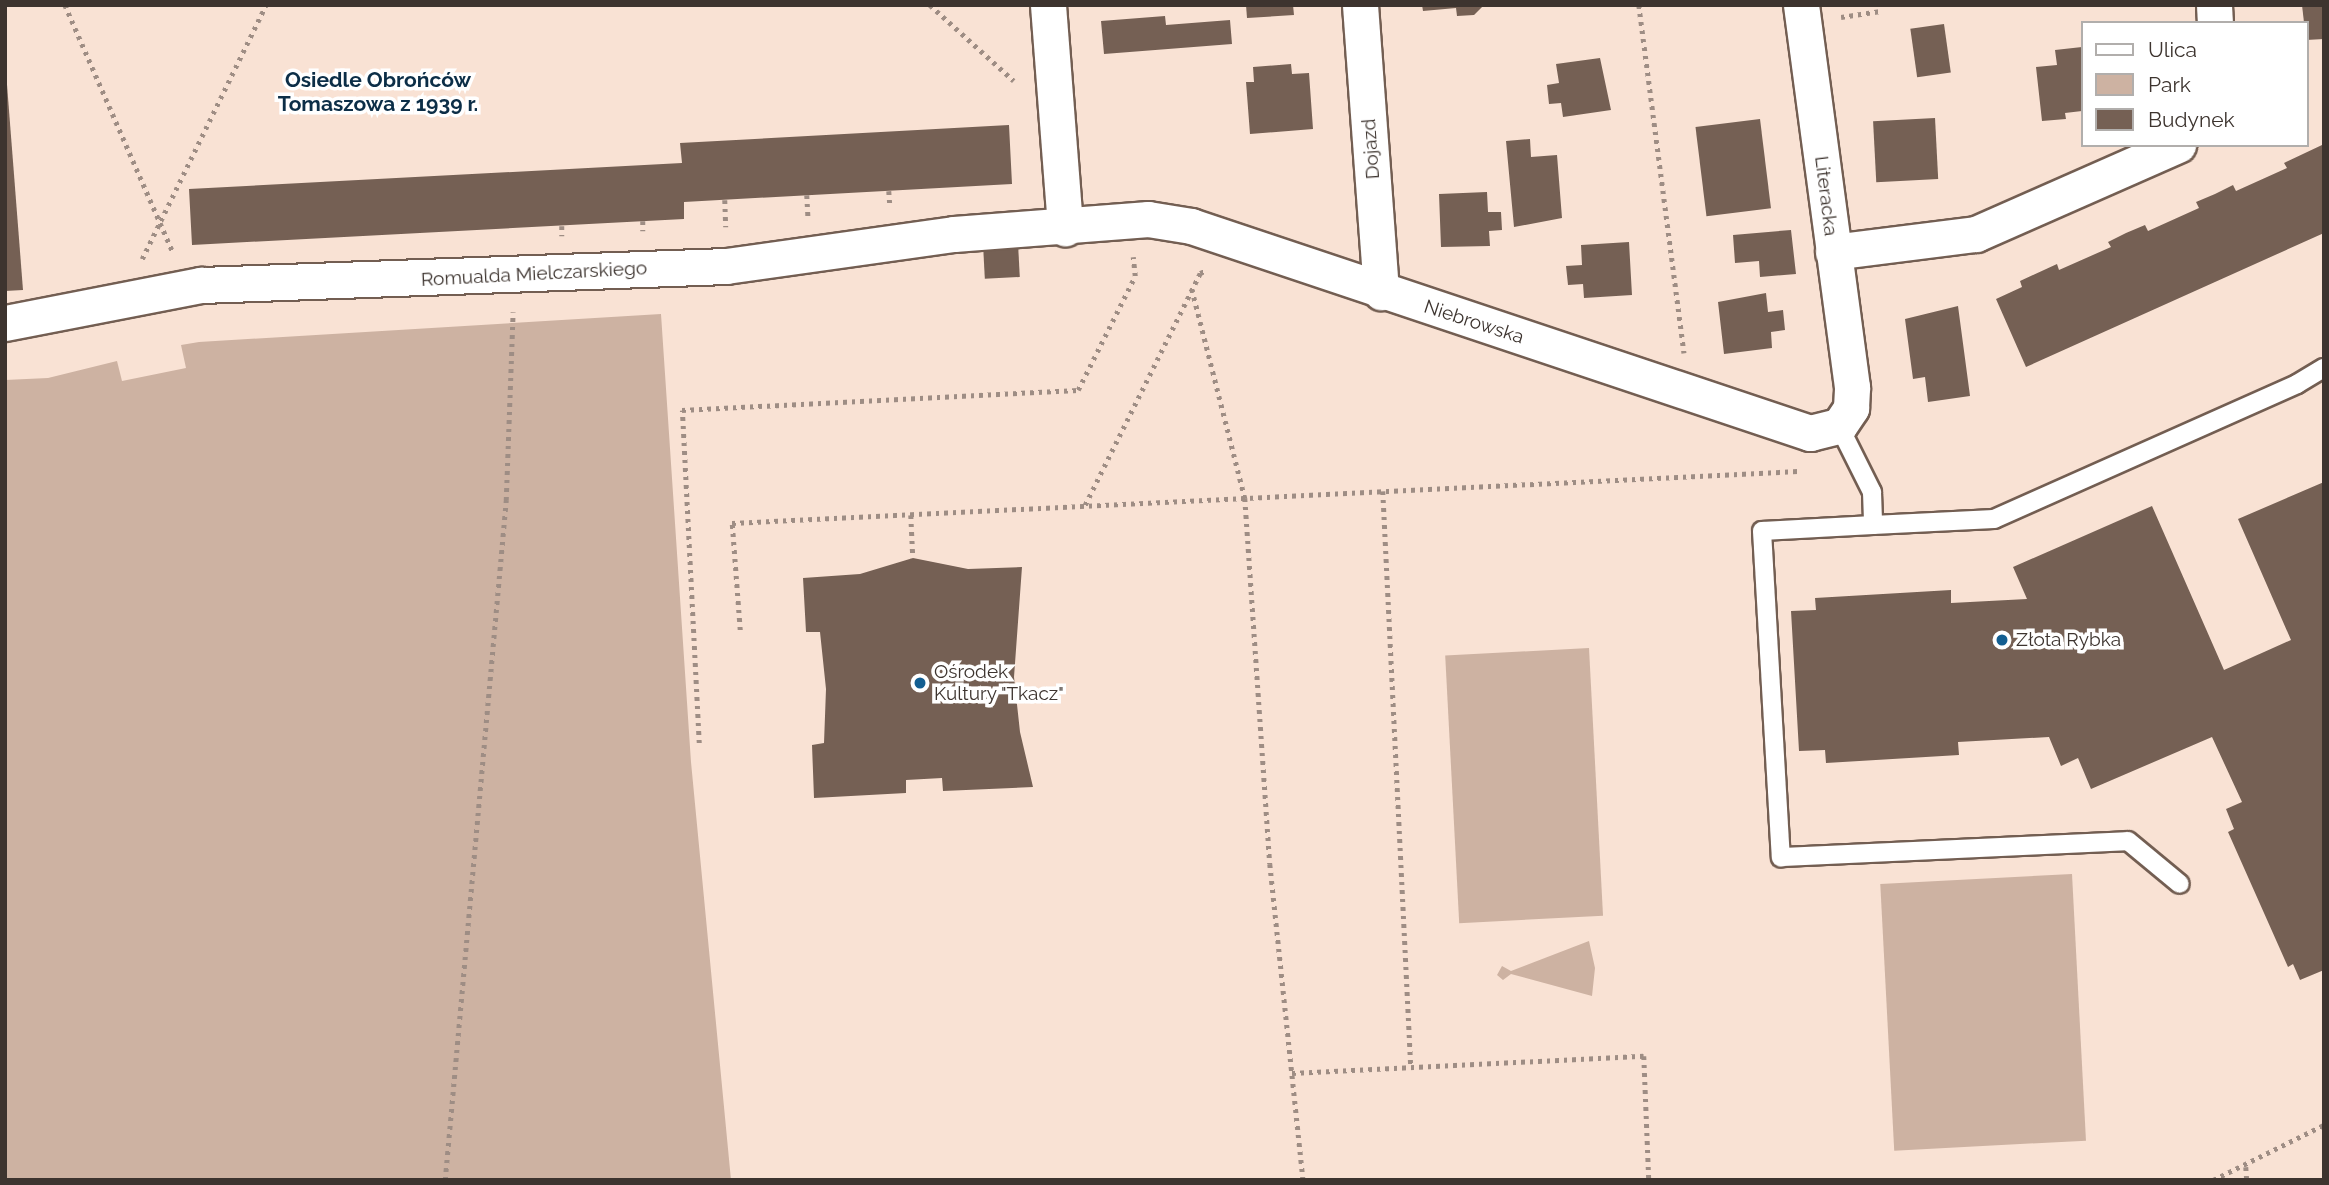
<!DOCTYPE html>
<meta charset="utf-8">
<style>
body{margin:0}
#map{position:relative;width:2329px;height:1185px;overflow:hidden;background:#f9e2d4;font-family:Raleway,sans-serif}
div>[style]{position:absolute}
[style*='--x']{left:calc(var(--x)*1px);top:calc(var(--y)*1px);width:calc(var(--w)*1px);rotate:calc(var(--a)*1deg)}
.green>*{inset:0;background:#cdb2a2;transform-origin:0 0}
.building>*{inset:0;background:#756054;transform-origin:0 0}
.path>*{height:4.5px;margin-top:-2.25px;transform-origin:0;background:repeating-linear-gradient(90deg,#9e8d84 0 3.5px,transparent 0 8.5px)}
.roads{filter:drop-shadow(2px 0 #735e52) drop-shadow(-2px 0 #735e52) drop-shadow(0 2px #735e52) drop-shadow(0 -2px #735e52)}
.service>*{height:18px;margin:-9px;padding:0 9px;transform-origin:9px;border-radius:9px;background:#fff}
.minor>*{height:35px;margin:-17.5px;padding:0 17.5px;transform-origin:17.5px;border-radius:17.5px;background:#fff}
.dots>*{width:19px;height:19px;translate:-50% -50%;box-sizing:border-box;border:4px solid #fff;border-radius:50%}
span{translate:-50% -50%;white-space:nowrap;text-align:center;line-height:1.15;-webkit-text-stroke:7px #fff;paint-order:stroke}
.street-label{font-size:19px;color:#3d342f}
.poi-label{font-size:19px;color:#3d342f}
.left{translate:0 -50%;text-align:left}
.neighbourhood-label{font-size:21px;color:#0c2e47;font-weight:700}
.frame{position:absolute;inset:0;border:7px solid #3d342f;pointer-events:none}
.legend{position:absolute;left:2081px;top:21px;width:228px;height:126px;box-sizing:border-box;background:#fff;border:2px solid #b1aeac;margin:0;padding:9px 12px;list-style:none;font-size:21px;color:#3d342f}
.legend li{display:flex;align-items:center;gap:14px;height:35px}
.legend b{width:35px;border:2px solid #b1aeac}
</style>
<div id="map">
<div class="green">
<div style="clip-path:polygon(661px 314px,691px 762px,731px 1180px,5px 1180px,5px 380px,48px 378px,117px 361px,122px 381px,186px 368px,181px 345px,199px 342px)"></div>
<div style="left:1589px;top:648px;width:268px;height:144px;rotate:87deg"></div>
<div style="left:2072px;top:874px;width:267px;height:192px;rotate:87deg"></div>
<div style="clip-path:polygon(1589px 941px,1595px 968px,1592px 996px,1511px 974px,1503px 980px,1497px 975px,1502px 966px,1511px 971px)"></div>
</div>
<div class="building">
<div style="clip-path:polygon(1246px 5px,1293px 5px,1294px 15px,1247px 18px)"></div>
<div style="clip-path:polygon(1422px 5px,1484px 5px,1474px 15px,1457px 16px,1456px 8px,1423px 11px)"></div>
<div style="clip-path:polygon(2302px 5px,2324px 5px,2324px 39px,2306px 40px)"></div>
<div style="clip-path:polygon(1165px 16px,1166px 25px,1230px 20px,1232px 44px,1104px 54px,1101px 21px)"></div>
<div style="left:1944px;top:24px;width:49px;height:34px;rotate:82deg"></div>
<div style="clip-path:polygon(2082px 47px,2082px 111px,2065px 113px,2066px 119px,2042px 121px,2036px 67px,2057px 65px,2055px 50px)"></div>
<div style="clip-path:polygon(1600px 58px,1611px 110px,1563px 117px,1561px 103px,1549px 104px,1547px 85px,1559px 83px,1556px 64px)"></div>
<div style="clip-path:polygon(5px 59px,23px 290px,5px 291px)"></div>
<div style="clip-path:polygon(1291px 64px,1292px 74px,1309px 73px,1313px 129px,1250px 134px,1246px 82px,1254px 82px,1253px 67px)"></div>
<div style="left:1935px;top:118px;width:61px;height:62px;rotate:87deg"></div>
<div style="left:1760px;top:119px;width:90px;height:65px;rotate:83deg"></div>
<div style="clip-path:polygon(1009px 125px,1012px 184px,684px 202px,684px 219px,192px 245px,189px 189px,682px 163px,680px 143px)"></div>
<div style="clip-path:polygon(1530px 139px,1531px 157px,1557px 155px,1562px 218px,1514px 227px,1506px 141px)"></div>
<div style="clip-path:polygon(2322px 145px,2324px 233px,2026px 367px,1996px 299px,2022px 287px,2020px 281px,2057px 264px,2059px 270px,2111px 247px,2108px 242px,2126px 233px,2145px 225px,2148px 231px,2199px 208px,2196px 202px,2215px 194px,2233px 185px,2236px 191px,2287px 168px,2284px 163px)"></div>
<div style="clip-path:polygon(1487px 192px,1488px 212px,1501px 212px,1502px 230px,1489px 231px,1490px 246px,1441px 247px,1439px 194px)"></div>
<div style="clip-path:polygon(1791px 230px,1796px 274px,1760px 277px,1759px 261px,1735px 263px,1733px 235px)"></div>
<div style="clip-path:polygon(1629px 242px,1632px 295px,1584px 298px,1583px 284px,1568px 285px,1566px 266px,1582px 265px,1581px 245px)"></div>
<div style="left:1018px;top:243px;width:34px;height:35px;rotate:87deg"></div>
<div style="clip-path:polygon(1766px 293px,1768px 312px,1783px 310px,1785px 330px,1771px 332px,1772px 348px,1724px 354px,1718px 302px)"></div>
<div style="clip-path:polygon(1958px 306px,1970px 396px,1928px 402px,1925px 377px,1913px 379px,1905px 319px)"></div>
<div style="clip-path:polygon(2324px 482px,2324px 970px,2300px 980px,2293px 964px,2288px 967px,2228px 832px,2234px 829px,2226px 809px,2242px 802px,2212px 737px,2091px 789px,2078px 758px,2061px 766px,2049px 737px,1958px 742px,1959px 755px,1826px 763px,1825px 750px,1799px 751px,1791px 611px,1816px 610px,1815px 598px,1951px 590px,1951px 603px,2027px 599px,2013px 567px,2152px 506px,2224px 670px,2291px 640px,2238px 519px)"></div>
<div style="clip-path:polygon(913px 558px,968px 569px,1022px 567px,1014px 677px,1020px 732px,1033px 787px,943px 791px,942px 778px,906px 780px,906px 793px,814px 798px,812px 745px,824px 743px,826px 689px,820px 632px,806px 632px,803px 578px,860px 574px)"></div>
</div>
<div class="path">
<div style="--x:65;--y:5;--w:270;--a:66.4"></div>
<div style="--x:930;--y:5;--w:113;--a:42.1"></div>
<div style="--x:1639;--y:5;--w:351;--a:82.6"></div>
<div style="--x:1841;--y:17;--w:40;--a:-8.5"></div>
<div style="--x:889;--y:191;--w:15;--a:86"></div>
<div style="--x:807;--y:195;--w:22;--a:87"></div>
<div style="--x:725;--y:200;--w:27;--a:88"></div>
<div style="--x:643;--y:221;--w:10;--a:90"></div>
<div style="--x:562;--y:226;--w:10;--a:90"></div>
<div style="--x:142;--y:259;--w:283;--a:-64"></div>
<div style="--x:1192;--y:289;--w:216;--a:75.8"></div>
<div style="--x:1245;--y:498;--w:367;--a:86.1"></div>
<div style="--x:1270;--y:864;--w:318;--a:84"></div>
<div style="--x:1383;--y:491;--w:578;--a:87.22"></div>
<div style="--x:1085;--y:505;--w:259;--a:-63.6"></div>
<div style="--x:1200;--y:273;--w:5;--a:-22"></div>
<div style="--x:911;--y:515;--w:43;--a:87.3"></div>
<div style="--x:740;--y:630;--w:107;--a:-94.3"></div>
<div style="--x:732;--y:523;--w:1067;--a:-2.79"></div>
<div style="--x:699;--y:743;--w:333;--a:-92.9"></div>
<div style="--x:682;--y:410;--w:397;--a:-2.9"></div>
<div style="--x:1078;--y:390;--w:127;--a:-63.4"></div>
<div style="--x:1135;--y:276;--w:19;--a:-96"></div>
<div style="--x:1292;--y:1073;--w:352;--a:-2.8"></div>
<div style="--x:1644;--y:1056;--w:124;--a:87.7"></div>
<div style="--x:2246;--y:1167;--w:13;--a:86"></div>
<div style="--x:445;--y:1180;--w:683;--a:-84.87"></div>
<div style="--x:506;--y:500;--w:188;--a:-87.9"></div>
<div style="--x:2213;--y:1180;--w:124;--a:-26.4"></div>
</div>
<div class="roads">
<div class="service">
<div style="--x:1839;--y:426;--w:74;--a:63.4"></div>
<div style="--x:1872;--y:492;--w:33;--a:88"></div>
<div style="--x:1873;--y:525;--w:121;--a:-2.8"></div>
<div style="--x:1994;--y:519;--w:332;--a:-24"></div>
<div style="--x:2297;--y:384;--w:31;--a:-31"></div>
<div style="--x:1873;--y:525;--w:111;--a:176.9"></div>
<div style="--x:1762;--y:531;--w:327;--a:86.7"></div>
<div style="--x:1781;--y:857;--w:347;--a:-2.6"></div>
<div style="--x:2128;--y:841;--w:67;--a:39.6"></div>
</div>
<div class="minor">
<div style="--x:1048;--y:5;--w:224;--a:85.6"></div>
<div style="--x:1360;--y:5;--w:288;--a:85.8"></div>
<div style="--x:2214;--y:5;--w:18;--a:87"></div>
<div style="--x:1833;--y:252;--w:144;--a:-7.2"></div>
<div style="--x:1976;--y:234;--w:221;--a:-23.8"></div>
<div style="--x:5;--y:323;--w:200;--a:-11"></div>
<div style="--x:201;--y:285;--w:525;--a:-2.07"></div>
<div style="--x:726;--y:266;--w:230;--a:-8"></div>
<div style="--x:954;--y:234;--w:195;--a:-4.4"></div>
<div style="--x:1148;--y:219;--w:44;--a:9.2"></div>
<div style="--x:1191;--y:226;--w:653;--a:18.49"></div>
<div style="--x:1810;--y:433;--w:30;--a:-14"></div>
<div style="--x:1839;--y:426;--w:22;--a:-56"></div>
<div style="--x:1851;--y:408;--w:21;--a:-87"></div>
<div style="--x:1852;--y:387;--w:385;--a:-97.6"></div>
</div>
</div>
<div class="dots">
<div style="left:2002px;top:640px;background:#135e91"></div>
<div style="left:920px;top:683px;background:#135e91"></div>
</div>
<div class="street-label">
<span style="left:1371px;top:149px;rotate:-94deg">Dojazd</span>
<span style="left:1826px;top:196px;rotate:83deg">Literacka</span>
<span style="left:534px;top:274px;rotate:-3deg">Romualda Mielczarskiego</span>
<span style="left:1474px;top:322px;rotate:18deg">Niebrowska</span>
</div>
<div class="poi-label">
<span class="left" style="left:2016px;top:640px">Złota Rybka</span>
<span class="left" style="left:934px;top:683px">Ośrodek<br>Kultury "Tkacz"</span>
</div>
<div class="neighbourhood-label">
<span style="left:378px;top:92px">Osiedle Obrońców<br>Tomaszowa z 1939 r.</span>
</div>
<div class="frame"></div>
<ul class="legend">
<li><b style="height:9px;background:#fff"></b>Ulica</li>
<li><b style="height:19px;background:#cdb2a2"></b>Park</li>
<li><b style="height:19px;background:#756054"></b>Budynek</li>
</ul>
</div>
